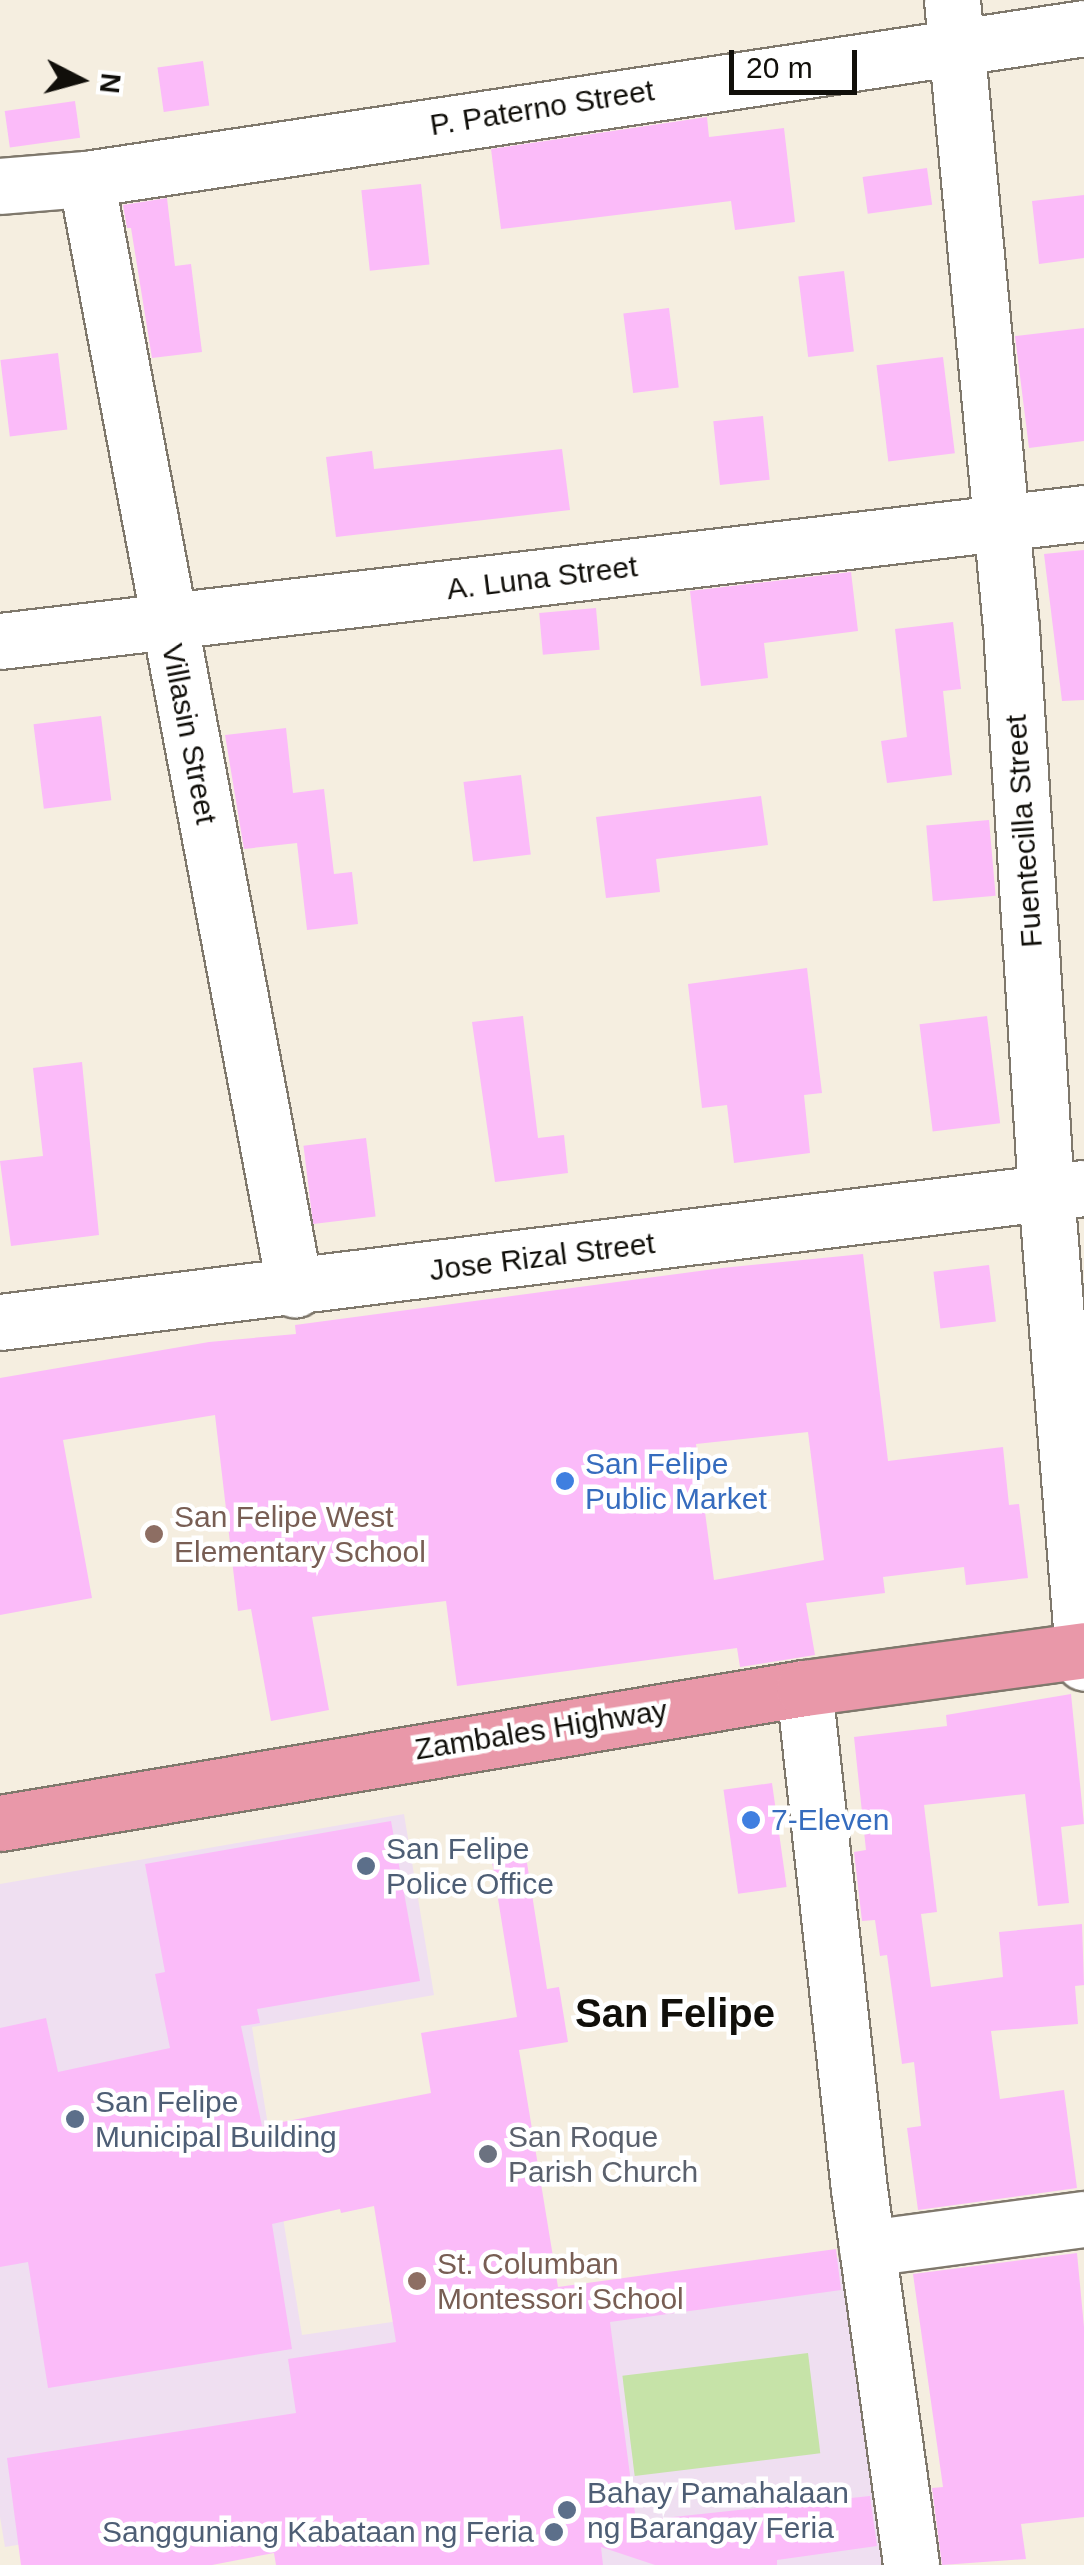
<!DOCTYPE html>
<style>
body{margin:0}
#map{position:relative;width:1084px;height:2565px;overflow:hidden;background:#f5eee0;font-family:Helvetica,sans-serif}
div>[style]{position:absolute}
[style*='--x']{left:calc(var(--x)*1px);top:calc(var(--y)*1px);width:calc(var(--w)*1px);rotate:calc(var(--a)*1deg)}
.commercial>*{inset:0;background:#efdff1}
.green>*{inset:0;background:#c6e3a8;transform-origin:0 0}
.building>*{inset:0;background:#fbbbf9;transform-origin:0 0}
.roads{filter:drop-shadow(2px 0 #7f786c) drop-shadow(-2px 0 #7f786c) drop-shadow(0 2px #7f786c) drop-shadow(0 -2px #7f786c)}
.minor>*{height:55px;margin:-27.5px;padding:0 27.5px;transform-origin:27.5px;border-radius:27.5px;background:#fff}
.major>*{height:55px;margin:-27.5px;padding:0 27.5px;transform-origin:27.5px;border-radius:27.5px;background:#e998a9}
.dots>*{width:28px;height:28px;translate:-50% -50%;box-sizing:border-box;border:5px solid #fff;border-radius:50%}
span{translate:-50% -50%;white-space:nowrap;text-align:center;line-height:1.15;-webkit-text-stroke:9px #fff;paint-order:stroke}
.street-label{font-size:30px;color:#110f0a}
.shop-label{font-size:30px;color:#366cbe}
.left{translate:0 -50%;text-align:left}
.education-label{font-size:30px;color:#785e54}
.service-label{font-size:30px;color:#4e5e75}
.right{translate:-100% -50%;text-align:right}
.worship-label{font-size:30px;color:#5b616d}
.district-label{font-size:40px;color:#110f0a;font-weight:700}
.north{position:absolute;left:30px;top:30px;width:100px;height:100px;-webkit-text-stroke:8px #fff;paint-order:stroke;rotate:96deg;font-size:28px;font-weight:700;line-height:40px;text-align:center;color:#110f0a}
.north::after{content:'';display:block;margin:auto;width:35px;height:45px;background:#110f0a;clip-path:polygon(50% 0,100% 100%,50% 72%,0 100%)}
.scale{position:absolute;left:729px;top:50px;width:128px;height:45px;box-sizing:border-box;border:5px solid #110f0a;border-top:0;padding-left:12px;font-size:30px;line-height:35px;white-space:nowrap;color:#110f0a;-webkit-text-stroke:8px #fff;paint-order:stroke}
</style>
<div id="map">
<div class="commercial">
<div style="clip-path:polygon(404px 1814px,434px 1995px,252px 2027px,302px 2335px,851px 2256px,898px 2565px,343px 2565px,329px 2493px,5px 2547px,0 2517px,0 1884px)"></div>
</div>
<div class="green">
<div style="left:808px;top:2353px;width:101px;height:187px;rotate:83deg"></div>
</div>
<div class="building">
<div style="left:203px;top:61px;width:45px;height:46px;rotate:82deg"></div>
<div style="left:75px;top:101px;width:37px;height:71px;rotate:82deg"></div>
<div style="clip-path:polygon(707px 117px,709px 137px,784px 128px,795px 222px,735px 230px,731px 201px,501px 229px,491px 149px)"></div>
<div style="left:927px;top:168px;width:37px;height:65px;rotate:82deg"></div>
<div style="left:421px;top:184px;width:81px;height:60px;rotate:84deg"></div>
<div style="clip-path:polygon(1084px 195px,1084px 258px,1039px 264px,1032px 201px)"></div>
<div style="clip-path:polygon(167px 198px,175px 266px,191px 264px,202px 352px,152px 358px,131px 228px,127px 228px,123px 205px)"></div>
<div style="left:844px;top:271px;width:81px;height:46px;rotate:83deg"></div>
<div style="left:669px;top:308px;width:80px;height:46px;rotate:83deg"></div>
<div style="clip-path:polygon(1084px 328px,1084px 441px,1029px 448px,1015px 336px)"></div>
<div style="left:58px;top:353px;width:77px;height:58px;rotate:83deg"></div>
<div style="left:943px;top:357px;width:97px;height:67px;rotate:83deg"></div>
<div style="left:763px;top:416px;width:64px;height:50px;rotate:84deg"></div>
<div style="clip-path:polygon(562px 449px,570px 510px,336px 537px,326px 457px,372px 451px,374px 469px)"></div>
<div style="clip-path:polygon(1084px 550px,1084px 700px,1062px 701px,1044px 554px)"></div>
<div style="clip-path:polygon(851px 572px,858px 631px,764px 643px,768px 678px,701px 686px,690px 591px)"></div>
<div style="left:596px;top:608px;width:42px;height:57px;rotate:85deg"></div>
<div style="clip-path:polygon(953px 622px,961px 689px,943px 691px,952px 775px,887px 783px,881px 741px,907px 737px,895px 629px)"></div>
<div style="left:101px;top:716px;width:85px;height:68px;rotate:83deg"></div>
<div style="clip-path:polygon(286px 728px,293px 793px,324px 789px,334px 874px,352px 872px,358px 924px,307px 930px,297px 843px,244px 849px,225px 735px)"></div>
<div style="left:521px;top:775px;width:80px;height:58px;rotate:83deg"></div>
<div style="clip-path:polygon(761px 796px,768px 845px,656px 859px,660px 892px,606px 898px,596px 817px)"></div>
<div style="left:989px;top:820px;width:76px;height:63px;rotate:85deg"></div>
<div style="clip-path:polygon(807px 968px,822px 1093px,804px 1095px,810px 1153px,734px 1163px,727px 1105px,702px 1108px,688px 984px)"></div>
<div style="clip-path:polygon(523px 1016px,538px 1138px,564px 1135px,568px 1173px,495px 1182px,472px 1022px)"></div>
<div style="left:987px;top:1016px;width:108px;height:68px;rotate:83deg"></div>
<div style="clip-path:polygon(82px 1062px,99px 1235px,11px 1246px,0 1161px,43px 1156px,33px 1068px)"></div>
<div style="left:366px;top:1138px;width:79px;height:63px;rotate:83deg"></div>
<div style="clip-path:polygon(evenodd,863px 1254px,888px 1461px,1003px 1447px,1009px 1505px,1019px 1504px,1028px 1578px,966px 1585px,964px 1567px,883px 1577px,885px 1593px,806px 1603px,815px 1655px,740px 1667px,737px 1648px,457px 1686px,446px 1601px,312px 1617px,329px 1710px,271px 1721px,251px 1609px,238px 1611px,215px 1415px,63px 1440px,92px 1598px,0 1615px,0 1378px,209px 1342px,296px 1334px,295px 1325px,722px 1268px,863px 1254px,808px 1432px,824px 1560px,714px 1580px,696px 1444px,808px 1432px)"></div>
<div style="left:989px;top:1265px;width:57px;height:56px;rotate:83deg"></div>
<div style="clip-path:polygon(1071px 1694px,1084px 1824px,1061px 1827px,1069px 1903px,1038px 1906px,1025px 1794px,924px 1805px,937px 1912px,921px 1914px,931px 1987px,1003px 1977px,999px 1932px,1082px 1924px,1084px 1985px,1075px 1986px,1078px 2024px,991px 2031px,1000px 2099px,1064px 2090px,1077px 2188px,918px 2210px,907px 2128px,921px 2126px,914px 2062px,902px 2064px,887px 1955px,880px 1956px,875px 1920px,862px 1921px,854px 1852px,866px 1850px,854px 1737px,947px 1726px,946px 1715px)"></div>
<div style="left:772px;top:1783px;width:105px;height:49px;rotate:82deg"></div>
<div style="clip-path:polygon(391px 1821px,420px 1981px,257px 2009px,260px 2023px,241px 2026px,262px 2126px,431px 2093px,421px 2033px,517px 2017px,490px 1849px,524px 1844px,547px 1989px,559px 1987px,568px 2042px,519px 2050px,558px 2287px,836px 2249px,841px 2290px,610px 2322px,636px 2521px,870px 2496px,877px 2546px,777px 2560px,777px 2565px,655px 2565px,601px 2547px,603px 2565px,276px 2565px,274px 2553px,212px 2565px,21px 2565px,7px 2458px,296px 2413px,288px 2359px,396px 2342px,374px 2206px,341px 2213px,340px 2209px,272px 2224px,292px 2349px,48px 2388px,28px 2262px,0 2267px,0 2028px,46px 2018px,58px 2072px,170px 2048px,155px 1974px,165px 1972px,145px 1864px)"></div>
<div style="clip-path:polygon(1077px 2253px,1084px 2327px,1084px 2517px,1021px 2524px,1026px 2559px,942px 2565px,932px 2488px,943px 2487px,913px 2274px)"></div>
</div>
<div class="roads">
<div class="minor">
<div style="--x:952;--y:0;--w:631;--a:84.63"></div>
<div style="--x:1011;--y:628;--w:565;--a:86.45"></div>
<div style="--x:1046;--y:1192;--w:472;--a:85.4"></div>
<div style="--x:86;--y:179;--w:1130;--a:79.34"></div>
<div style="--x:0;--y:186;--w:86;--a:-4.7"></div>
<div style="--x:86;--y:179;--w:1009;--a:-8.6"></div>
<div style="--x:0;--y:641;--w:1092;--a:-6.73"></div>
<div style="--x:0;--y:1322;--w:1092;--a:-7.05"></div>
<div style="--x:804;--y:1688;--w:504;--a:83.74"></div>
<div style="--x:859;--y:2189;--w:380;--a:82.1"></div>
<div style="--x:867;--y:2248;--w:219;--a:-7.6"></div>
</div>
<div class="major">
<div style="--x:0;--y:1823;--w:815;--a:-9.53"></div>
<div style="--x:804;--y:1688;--w:283;--a:-7.7"></div>
</div>
</div>
<div class="dots">
<div style="left:565px;top:1481px;background:#3f7fe0"></div>
<div style="left:154px;top:1534px;background:#8d6e63"></div>
<div style="left:751px;top:1820px;background:#3f7fe0"></div>
<div style="left:366px;top:1866px;background:#5c6f8a"></div>
<div style="left:75px;top:2119px;background:#5c6f8a"></div>
<div style="left:488px;top:2154px;background:#6b7280"></div>
<div style="left:417px;top:2281px;background:#8d6e63"></div>
<div style="left:567px;top:2510px;background:#5c6f8a"></div>
<div style="left:554px;top:2532px;background:#5c6f8a"></div>
</div>
<div class="street-label">
<span style="left:542px;top:108px;rotate:-9deg">P. Paterno Street</span>
<span style="left:542px;top:578px;rotate:-7deg">A. Luna Street</span>
<span style="left:189px;top:734px;rotate:79deg">Villasin Street</span>
<span style="left:1024px;top:831px;rotate:-94deg">Fuentecilla Street</span>
<span style="left:542px;top:1257px;rotate:-7deg">Jose Rizal Street</span>
<span style="left:541px;top:1730px;rotate:-9deg">Zambales Highway</span>
</div>
<div class="shop-label">
<span class="left" style="left:585px;top:1481px">San Felipe<br>Public Market</span>
<span class="left" style="left:771px;top:1820px">7-Eleven</span>
</div>
<div class="education-label">
<span class="left" style="left:174px;top:1534px">San Felipe West<br>Elementary School</span>
<span class="left" style="left:437px;top:2281px">St. Columban<br>Montessori School</span>
</div>
<div class="service-label">
<span class="left" style="left:386px;top:1866px">San Felipe<br>Police Office</span>
<span class="left" style="left:95px;top:2119px">San Felipe<br>Municipal Building</span>
<span class="left" style="left:587px;top:2510px">Bahay Pamahalaan<br>ng Barangay Feria</span>
<span class="right" style="left:534px;top:2532px">Sangguniang Kabataan ng Feria</span>
</div>
<div class="worship-label">
<span class="left" style="left:508px;top:2154px">San Roque<br>Parish Church</span>
</div>
<div class="district-label">
<span style="left:675px;top:2013px">San Felipe</span>
</div>
<div class="north">N</div>
<div class="scale">20 m</div>
</div>
